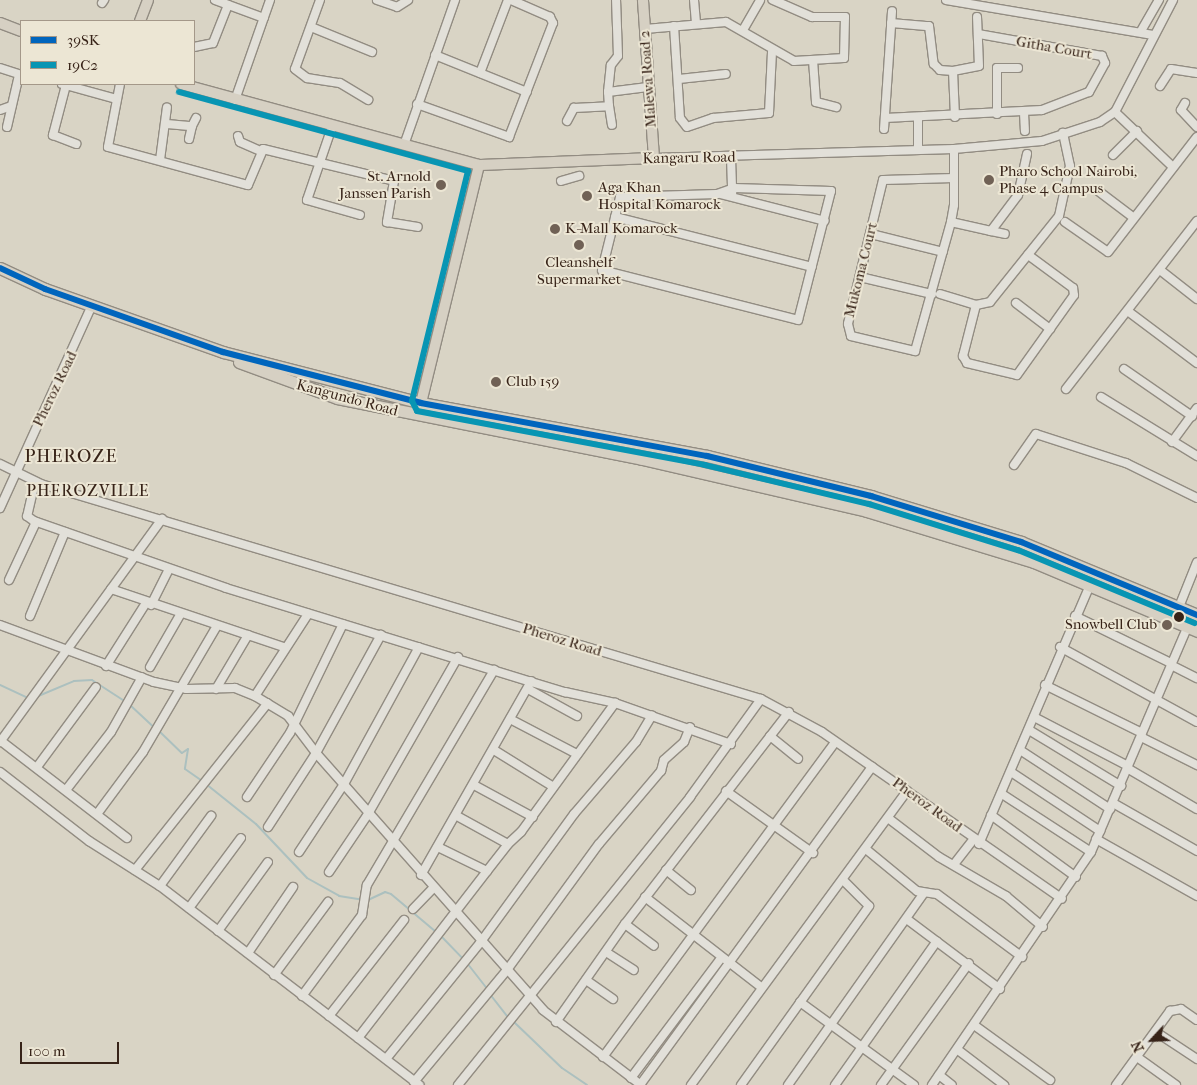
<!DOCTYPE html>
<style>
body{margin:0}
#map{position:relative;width:1197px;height:1085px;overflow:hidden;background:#d9d4c5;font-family:"IM FELL French Canon",serif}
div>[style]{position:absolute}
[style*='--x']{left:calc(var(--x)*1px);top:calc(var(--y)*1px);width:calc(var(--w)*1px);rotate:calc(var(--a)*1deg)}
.stream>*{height:2px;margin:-1px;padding:0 1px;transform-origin:1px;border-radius:1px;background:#acc0bf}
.roads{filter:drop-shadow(1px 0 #928c82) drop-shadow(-1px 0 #928c82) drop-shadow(0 1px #928c82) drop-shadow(0 -1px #928c82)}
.minor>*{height:8px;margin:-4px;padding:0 4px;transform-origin:4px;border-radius:4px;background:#e2e0d9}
.major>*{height:10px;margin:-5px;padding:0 5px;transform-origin:5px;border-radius:5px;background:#d6d0c3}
.highway>*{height:11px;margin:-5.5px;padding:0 5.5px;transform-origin:5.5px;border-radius:5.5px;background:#d6d0c3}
.bus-1>*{height:6px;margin:-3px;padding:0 3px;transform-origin:3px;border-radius:3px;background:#0065bd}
.bus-2>*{height:6px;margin:-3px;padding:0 3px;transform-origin:3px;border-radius:3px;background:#0895b3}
.dots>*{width:14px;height:14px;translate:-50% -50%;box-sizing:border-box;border:2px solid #ece6d4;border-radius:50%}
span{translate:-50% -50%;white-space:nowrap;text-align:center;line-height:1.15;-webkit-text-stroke:4px #ece6d4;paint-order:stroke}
.street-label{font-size:15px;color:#372318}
.poi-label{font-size:15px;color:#372318}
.left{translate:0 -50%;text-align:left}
.right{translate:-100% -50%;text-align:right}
.neighbourhood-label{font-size:16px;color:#372318;letter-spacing:1px}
.quarter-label{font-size:18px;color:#372318;letter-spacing:1px}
.legend{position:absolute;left:20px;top:20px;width:175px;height:65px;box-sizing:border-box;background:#ece6d4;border:1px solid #a49889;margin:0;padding:6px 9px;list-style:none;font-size:15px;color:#372318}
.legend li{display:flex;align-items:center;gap:10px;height:25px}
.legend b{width:25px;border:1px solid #a49889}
.north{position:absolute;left:1127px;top:1015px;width:50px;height:50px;-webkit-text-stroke:4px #ece6d4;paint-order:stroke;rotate:245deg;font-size:14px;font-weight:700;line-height:20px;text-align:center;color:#372318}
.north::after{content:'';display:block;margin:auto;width:18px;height:22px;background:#372318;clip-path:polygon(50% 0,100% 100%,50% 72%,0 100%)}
.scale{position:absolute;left:20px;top:1042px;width:99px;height:22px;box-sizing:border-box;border:2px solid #372318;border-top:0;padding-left:6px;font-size:15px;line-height:18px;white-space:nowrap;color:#372318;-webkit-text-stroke:4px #ece6d4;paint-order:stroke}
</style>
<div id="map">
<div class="stream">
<div style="--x:0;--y:685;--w:33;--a:25"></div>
<div style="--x:36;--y:697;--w:41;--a:-22.8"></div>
<div style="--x:74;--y:681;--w:18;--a:-3"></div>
<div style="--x:92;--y:680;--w:40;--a:32.9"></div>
<div style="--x:130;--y:705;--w:33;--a:43"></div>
<div style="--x:158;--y:730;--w:33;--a:44"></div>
<div style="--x:182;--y:753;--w:7;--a:-34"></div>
<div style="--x:188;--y:749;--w:20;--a:99"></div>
<div style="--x:185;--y:769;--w:21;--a:35"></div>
<div style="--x:206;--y:784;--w:64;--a:38.7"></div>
<div style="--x:256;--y:824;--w:74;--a:46.6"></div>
<div style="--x:307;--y:878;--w:37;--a:29"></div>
<div style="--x:339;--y:896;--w:24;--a:9"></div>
<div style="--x:368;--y:900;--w:19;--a:-25"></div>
<div style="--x:385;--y:892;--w:6;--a:18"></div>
<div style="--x:391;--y:894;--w:59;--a:40.2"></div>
<div style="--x:440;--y:935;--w:35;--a:46"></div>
<div style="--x:467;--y:963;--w:33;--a:52"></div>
<div style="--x:489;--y:993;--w:31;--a:52"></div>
<div style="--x:514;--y:1022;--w:66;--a:43.8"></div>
<div style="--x:562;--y:1068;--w:30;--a:34"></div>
</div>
<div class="roads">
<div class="minor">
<div style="--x:215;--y:0;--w:52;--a:20.2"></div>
<div style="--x:320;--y:0;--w:73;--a:109.9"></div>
<div style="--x:295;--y:69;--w:15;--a:37"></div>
<div style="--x:307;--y:78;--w:33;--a:9"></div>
<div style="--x:340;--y:83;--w:33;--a:31"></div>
<div style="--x:377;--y:0;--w:21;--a:19"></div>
<div style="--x:397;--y:7;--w:13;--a:-32"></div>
<div style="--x:694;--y:0;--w:23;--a:85"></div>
<div style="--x:946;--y:0;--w:210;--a:9.6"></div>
<div style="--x:102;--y:3;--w:4;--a:-56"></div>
<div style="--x:891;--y:23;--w:38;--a:5"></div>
<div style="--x:929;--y:26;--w:38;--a:83"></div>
<div style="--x:934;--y:64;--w:8;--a:45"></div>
<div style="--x:940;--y:70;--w:13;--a:4"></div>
<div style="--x:953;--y:71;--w:26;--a:-11"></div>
<div style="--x:979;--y:66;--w:49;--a:-92.3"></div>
<div style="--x:674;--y:26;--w:92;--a:86.3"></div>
<div style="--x:680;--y:118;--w:11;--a:52"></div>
<div style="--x:687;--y:127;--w:28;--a:-19"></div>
<div style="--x:713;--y:118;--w:56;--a:-5.1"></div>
<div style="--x:769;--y:113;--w:61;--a:-87.2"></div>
<div style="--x:311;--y:27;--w:66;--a:22.3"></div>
<div style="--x:645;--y:29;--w:81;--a:-4.9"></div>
<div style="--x:726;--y:22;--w:78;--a:29.8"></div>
<div style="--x:794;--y:61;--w:50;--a:-3.4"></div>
<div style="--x:844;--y:58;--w:41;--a:-88.6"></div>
<div style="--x:845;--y:17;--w:33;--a:180"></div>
<div style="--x:812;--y:17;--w:43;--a:-156.4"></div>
<div style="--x:743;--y:30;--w:34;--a:-60"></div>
<div style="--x:1141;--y:31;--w:36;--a:-60"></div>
<div style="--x:194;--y:47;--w:19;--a:-12"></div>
<div style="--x:213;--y:43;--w:41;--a:-68.5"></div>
<div style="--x:435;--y:55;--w:99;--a:21.9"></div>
<div style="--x:813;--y:60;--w:42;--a:85.9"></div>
<div style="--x:816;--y:102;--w:21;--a:14"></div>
<div style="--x:0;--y:68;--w:22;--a:18"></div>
<div style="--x:953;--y:71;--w:46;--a:87.5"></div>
<div style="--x:480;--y:73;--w:78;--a:-69"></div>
<div style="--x:679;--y:79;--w:47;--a:-6.1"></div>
<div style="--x:62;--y:84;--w:57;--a:15.3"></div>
<div style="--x:120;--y:84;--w:64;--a:100.8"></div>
<div style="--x:108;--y:147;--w:145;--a:15.2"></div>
<div style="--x:248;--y:185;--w:39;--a:-67"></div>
<div style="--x:263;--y:149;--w:135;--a:13.7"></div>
<div style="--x:394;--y:181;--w:42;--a:99.7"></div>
<div style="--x:387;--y:222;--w:31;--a:9"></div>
<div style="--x:66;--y:85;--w:52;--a:104.6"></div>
<div style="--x:53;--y:135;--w:25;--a:21"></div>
<div style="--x:1160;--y:86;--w:20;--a:-57"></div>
<div style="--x:1171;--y:69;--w:26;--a:9"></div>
<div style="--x:608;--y:92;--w:27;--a:-84"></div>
<div style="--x:611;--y:65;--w:11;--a:-52"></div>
<div style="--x:618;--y:56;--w:56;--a:-92"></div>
<div style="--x:235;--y:100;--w:106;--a:-70.7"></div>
<div style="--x:1185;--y:103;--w:8;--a:120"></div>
<div style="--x:1181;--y:110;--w:23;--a:47"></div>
<div style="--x:417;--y:104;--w:98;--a:19.7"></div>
<div style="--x:509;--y:137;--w:122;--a:-68.9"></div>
<div style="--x:553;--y:23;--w:7;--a:-117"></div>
<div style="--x:550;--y:17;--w:43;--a:-156.4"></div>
<div style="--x:609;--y:106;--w:19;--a:81"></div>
<div style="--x:0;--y:110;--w:12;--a:-20"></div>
<div style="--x:1115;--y:112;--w:80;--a:43.5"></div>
<div style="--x:1024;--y:113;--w:18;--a:87"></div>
<div style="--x:997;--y:114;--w:46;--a:-90"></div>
<div style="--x:997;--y:68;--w:21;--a:0"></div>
<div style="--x:885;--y:118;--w:157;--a:-2.9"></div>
<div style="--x:1042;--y:110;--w:50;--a:-21"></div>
<div style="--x:1089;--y:92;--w:33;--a:-61"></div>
<div style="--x:1105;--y:63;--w:8;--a:-113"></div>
<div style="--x:1102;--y:56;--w:126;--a:-169.9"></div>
<div style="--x:567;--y:121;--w:15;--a:-62"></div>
<div style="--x:574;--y:108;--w:35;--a:-3"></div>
<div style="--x:609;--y:106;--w:14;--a:-94"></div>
<div style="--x:608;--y:92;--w:40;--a:-7.1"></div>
<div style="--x:167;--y:124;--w:25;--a:5"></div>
<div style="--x:192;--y:126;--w:9;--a:-63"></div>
<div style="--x:7;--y:127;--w:53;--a:-77"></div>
<div style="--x:332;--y:127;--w:77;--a:108.9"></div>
<div style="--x:307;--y:200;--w:55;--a:15.8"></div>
<div style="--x:884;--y:129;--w:118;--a:-86.1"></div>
<div style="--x:238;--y:136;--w:6;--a:72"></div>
<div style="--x:240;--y:142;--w:22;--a:24"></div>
<div style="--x:189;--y:139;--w:13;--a:-77"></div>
<div style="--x:404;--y:145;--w:154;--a:-70.6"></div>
<div style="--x:918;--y:150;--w:32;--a:-90"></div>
<div style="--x:1113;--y:155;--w:34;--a:-45"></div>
<div style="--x:654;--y:158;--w:300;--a:-1.7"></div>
<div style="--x:954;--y:149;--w:88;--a:-5.2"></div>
<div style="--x:1042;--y:141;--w:61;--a:-18.1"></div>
<div style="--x:1100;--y:122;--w:18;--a:-34"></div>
<div style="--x:1115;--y:112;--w:126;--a:-62.6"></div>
<div style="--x:731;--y:158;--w:35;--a:88"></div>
<div style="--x:160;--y:160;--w:53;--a:-82.5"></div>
<div style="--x:954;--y:178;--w:71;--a:178.4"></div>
<div style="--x:883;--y:180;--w:148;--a:103.7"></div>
<div style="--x:848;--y:324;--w:12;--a:76"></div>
<div style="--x:851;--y:336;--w:66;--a:13.2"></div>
<div style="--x:915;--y:351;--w:134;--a:-74.4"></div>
<div style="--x:951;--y:222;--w:17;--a:-80"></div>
<div style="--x:954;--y:205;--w:56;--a:-90"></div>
<div style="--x:561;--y:181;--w:19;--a:-16"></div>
<div style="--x:734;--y:188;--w:97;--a:1.8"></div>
<div style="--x:831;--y:191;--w:133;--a:104.3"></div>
<div style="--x:798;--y:320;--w:202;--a:-165.7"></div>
<div style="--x:602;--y:270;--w:75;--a:-76.1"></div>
<div style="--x:620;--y:197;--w:97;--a:-1.8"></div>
<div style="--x:717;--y:194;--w:18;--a:-19"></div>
<div style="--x:1097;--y:190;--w:46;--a:37.1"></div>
<div style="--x:720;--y:194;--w:108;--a:14.4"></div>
<div style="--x:615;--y:217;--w:203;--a:14.2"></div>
<div style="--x:951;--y:222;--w:41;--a:12.7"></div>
<div style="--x:991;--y:231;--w:45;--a:-53.1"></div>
<div style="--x:1018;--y:195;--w:42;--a:-77.6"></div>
<div style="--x:1065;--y:222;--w:52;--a:34.9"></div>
<div style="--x:1108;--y:252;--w:145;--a:-52.3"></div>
<div style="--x:991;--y:231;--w:14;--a:12"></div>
<div style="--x:871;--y:234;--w:74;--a:14"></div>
<div style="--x:1160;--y:270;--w:47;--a:38.1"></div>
<div style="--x:860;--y:277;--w:74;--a:13.3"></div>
<div style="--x:940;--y:294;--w:38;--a:17"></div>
<div style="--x:976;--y:305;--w:14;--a:-12"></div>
<div style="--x:990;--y:302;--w:110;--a:-51.3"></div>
<div style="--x:1059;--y:216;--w:51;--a:-77.6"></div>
<div style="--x:1070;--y:166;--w:34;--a:-102"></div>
<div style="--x:1016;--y:303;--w:43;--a:37.4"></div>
<div style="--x:976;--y:305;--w:53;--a:104.3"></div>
<div style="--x:963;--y:356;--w:8;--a:60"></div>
<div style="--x:967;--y:363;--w:51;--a:13.5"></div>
<div style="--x:1017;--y:375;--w:98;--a:-54.5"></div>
<div style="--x:1074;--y:295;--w:7;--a:-98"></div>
<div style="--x:1073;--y:288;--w:56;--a:-143.7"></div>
<div style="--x:1129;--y:312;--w:85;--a:36.9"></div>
<div style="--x:1124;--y:369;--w:83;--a:34.7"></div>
<div style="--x:1066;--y:389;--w:213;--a:-52.1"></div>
<div style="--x:1101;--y:397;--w:113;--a:31.6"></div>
<div style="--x:1172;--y:442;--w:42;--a:-53.7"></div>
<div style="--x:0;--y:464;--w:46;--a:26"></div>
<div style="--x:41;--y:484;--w:751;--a:16.63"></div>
<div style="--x:761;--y:699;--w:69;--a:28.4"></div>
<div style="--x:822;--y:732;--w:292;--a:34.8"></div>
<div style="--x:1014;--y:465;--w:38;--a:-55"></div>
<div style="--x:1036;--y:434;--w:95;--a:17.9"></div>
<div style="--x:1126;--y:463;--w:79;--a:26.2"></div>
<div style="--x:35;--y:482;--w:35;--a:103"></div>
<div style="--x:27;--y:516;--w:9;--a:36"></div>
<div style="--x:34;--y:521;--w:203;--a:19.2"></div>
<div style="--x:226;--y:588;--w:355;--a:17.1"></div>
<div style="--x:565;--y:692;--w:51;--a:12.4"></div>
<div style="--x:615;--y:703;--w:123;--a:19.5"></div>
<div style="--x:0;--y:508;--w:223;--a:-65.6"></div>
<div style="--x:9;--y:580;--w:64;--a:-65"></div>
<div style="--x:111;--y:589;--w:182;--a:18.6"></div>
<div style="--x:151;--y:605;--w:40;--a:-63.4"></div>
<div style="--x:1179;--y:607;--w:48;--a:-68.2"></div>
<div style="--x:30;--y:616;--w:91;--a:-67.4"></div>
<div style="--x:1075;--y:616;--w:107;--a:26.1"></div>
<div style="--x:0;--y:625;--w:164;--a:20.3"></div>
<div style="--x:154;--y:682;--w:33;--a:12"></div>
<div style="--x:186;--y:689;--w:49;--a:-1.2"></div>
<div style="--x:235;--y:688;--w:22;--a:22"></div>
<div style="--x:255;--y:696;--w:98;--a:-57.1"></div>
<div style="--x:1060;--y:647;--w:156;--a:28.7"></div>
<div style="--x:1171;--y:665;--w:29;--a:27"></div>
<div style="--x:106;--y:666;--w:75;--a:-57.6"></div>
<div style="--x:150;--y:667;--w:60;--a:-60"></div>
<div style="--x:1045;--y:685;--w:108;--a:26.3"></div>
<div style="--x:216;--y:689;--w:63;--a:-59.3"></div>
<div style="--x:528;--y:689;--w:56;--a:28.9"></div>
<div style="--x:255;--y:696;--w:39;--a:31"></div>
<div style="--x:288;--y:716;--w:46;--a:52.9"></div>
<div style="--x:316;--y:753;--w:135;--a:-61.2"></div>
<div style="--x:1034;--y:717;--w:106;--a:27.5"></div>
<div style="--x:510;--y:719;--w:76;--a:27.6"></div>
<div style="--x:1029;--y:730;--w:108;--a:31.3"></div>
<div style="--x:770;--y:736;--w:36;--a:39"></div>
<div style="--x:1141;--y:737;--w:63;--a:26.6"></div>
<div style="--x:1;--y:741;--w:159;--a:37.6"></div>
<div style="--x:0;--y:742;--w:276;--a:-54"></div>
<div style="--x:494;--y:750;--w:68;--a:31.8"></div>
<div style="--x:1020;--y:750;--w:108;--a:33.2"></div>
<div style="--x:37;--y:767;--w:99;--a:-53.6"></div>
<div style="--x:1127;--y:768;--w:81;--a:30.4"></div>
<div style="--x:0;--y:772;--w:113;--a:37.8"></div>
<div style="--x:89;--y:841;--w:84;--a:32.4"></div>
<div style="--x:160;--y:886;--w:327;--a:37.5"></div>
<div style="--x:1011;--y:772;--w:107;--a:33.5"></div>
<div style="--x:474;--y:785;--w:67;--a:28.5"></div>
<div style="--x:66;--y:790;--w:73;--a:-52.2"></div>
<div style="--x:111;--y:732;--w:63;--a:-60.6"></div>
<div style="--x:726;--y:791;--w:107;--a:35.5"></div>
<div style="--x:1002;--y:794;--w:106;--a:33.1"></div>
<div style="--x:247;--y:797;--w:77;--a:-56.1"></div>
<div style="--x:290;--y:733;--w:121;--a:-64.1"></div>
<div style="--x:1113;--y:803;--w:97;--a:29.7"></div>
<div style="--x:97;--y:814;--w:77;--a:-53.4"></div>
<div style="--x:143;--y:752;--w:146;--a:-59.6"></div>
<div style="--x:991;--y:815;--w:105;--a:36.1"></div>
<div style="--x:457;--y:816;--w:58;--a:28.8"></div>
<div style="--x:508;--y:844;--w:18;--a:-43"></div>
<div style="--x:521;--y:832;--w:160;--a:-53.9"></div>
<div style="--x:888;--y:818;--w:64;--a:37.4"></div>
<div style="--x:939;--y:857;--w:78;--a:30.2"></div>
<div style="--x:1006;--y:896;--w:48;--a:40"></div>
<div style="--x:268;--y:827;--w:88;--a:-57"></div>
<div style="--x:316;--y:753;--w:343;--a:48.5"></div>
<div style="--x:543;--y:1010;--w:123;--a:37.4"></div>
<div style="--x:1096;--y:839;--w:116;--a:29.4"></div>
<div style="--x:979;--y:844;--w:284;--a:-66.8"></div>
<div style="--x:867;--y:850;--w:65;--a:39.4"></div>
<div style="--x:917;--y:891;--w:20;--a:9"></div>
<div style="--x:937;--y:894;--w:106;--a:36.5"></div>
<div style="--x:299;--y:852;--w:82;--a:-56.5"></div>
<div style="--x:344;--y:784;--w:156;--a:-61.3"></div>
<div style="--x:955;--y:863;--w:31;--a:-52"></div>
<div style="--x:135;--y:870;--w:213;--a:-51.5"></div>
<div style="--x:666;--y:870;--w:32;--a:39"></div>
<div style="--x:487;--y:871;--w:34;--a:-52"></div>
<div style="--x:329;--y:872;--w:70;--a:-56.1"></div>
<div style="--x:368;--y:814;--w:181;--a:-60.2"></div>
<div style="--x:421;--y:875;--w:223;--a:-60.4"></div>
<div style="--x:160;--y:886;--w:87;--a:-53.9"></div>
<div style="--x:645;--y:897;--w:147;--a:37.8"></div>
<div style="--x:189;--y:908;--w:87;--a:-53.4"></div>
<div style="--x:413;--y:909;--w:29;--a:-46"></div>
<div style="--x:908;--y:920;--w:115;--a:36.9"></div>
<div style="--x:625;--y:924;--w:36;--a:37"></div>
<div style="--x:218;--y:931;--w:85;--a:-54.1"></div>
<div style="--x:606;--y:952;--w:33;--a:33"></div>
<div style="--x:248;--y:953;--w:80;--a:-55.7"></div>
<div style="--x:274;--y:975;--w:91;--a:-53.5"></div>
<div style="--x:586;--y:980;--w:33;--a:35"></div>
<div style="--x:302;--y:996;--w:101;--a:-53.5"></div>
<div style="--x:362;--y:915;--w:30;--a:-81"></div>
<div style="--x:367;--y:885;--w:250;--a:-59.4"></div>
<div style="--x:800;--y:1002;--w:141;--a:36.1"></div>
<div style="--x:329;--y:1016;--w:122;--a:-52"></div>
<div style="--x:556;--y:1022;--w:120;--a:-54.9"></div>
<div style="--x:625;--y:924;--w:268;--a:-52.3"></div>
<div style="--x:974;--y:1025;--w:94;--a:35.9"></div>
<div style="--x:1156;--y:1032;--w:49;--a:33.4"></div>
<div style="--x:358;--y:1038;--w:211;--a:-52.3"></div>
<div style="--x:487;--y:871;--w:55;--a:-153.9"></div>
<div style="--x:958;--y:1050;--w:58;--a:37.3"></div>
<div style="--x:603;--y:1057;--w:391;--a:-53.6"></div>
<div style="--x:1137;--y:1057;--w:48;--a:35.7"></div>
<div style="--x:386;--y:1059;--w:149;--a:-51"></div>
<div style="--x:480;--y:943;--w:160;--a:-53.9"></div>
<div style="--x:574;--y:814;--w:95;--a:-49.3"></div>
<div style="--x:636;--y:742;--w:31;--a:-59"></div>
<div style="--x:939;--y:1075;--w:16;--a:38"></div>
<div style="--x:631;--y:1078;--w:150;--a:-53.1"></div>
<div style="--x:414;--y:1082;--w:146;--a:-50.3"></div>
<div style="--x:507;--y:970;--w:156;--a:-53.9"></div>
<div style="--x:599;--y:844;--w:96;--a:-49.7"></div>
<div style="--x:661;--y:771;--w:11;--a:-75"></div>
<div style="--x:664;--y:760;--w:27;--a:-42"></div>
<div style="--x:684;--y:742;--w:16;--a:-68"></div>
<div style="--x:458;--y:1085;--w:370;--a:-51.1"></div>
<div style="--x:690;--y:797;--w:121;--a:-54.1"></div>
<div style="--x:640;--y:1085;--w:394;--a:-53.9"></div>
<div style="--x:691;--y:1085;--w:365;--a:-53.7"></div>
<div style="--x:741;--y:1085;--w:220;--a:-54.4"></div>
<div style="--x:869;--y:906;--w:37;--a:-135"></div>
<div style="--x:788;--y:1085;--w:234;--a:-54.7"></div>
<div style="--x:835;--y:1085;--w:176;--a:-54.7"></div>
<div style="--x:881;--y:1085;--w:150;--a:-54.2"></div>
<div style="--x:932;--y:1085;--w:282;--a:-55.7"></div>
<div style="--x:1091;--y:852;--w:246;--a:-66.8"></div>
<div style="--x:1116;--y:1085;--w:92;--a:-53.9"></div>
<div style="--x:1170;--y:1011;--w:11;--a:-10"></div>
<div style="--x:1181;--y:1009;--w:19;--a:35"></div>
</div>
<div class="major">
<div style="--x:140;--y:21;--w:22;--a:-69"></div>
<div style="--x:0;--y:23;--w:22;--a:21"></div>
<div style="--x:181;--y:84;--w:309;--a:15.2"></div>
<div style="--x:479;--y:165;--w:175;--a:-2.3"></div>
<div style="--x:654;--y:158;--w:158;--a:-94"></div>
<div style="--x:421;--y:403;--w:245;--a:-76.3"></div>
</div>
<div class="highway">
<div style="--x:0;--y:268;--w:50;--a:25"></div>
<div style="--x:45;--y:289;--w:189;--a:19.5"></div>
<div style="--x:223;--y:352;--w:204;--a:14.4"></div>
<div style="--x:421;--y:403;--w:291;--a:10.5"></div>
<div style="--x:707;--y:456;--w:169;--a:13.7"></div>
<div style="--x:871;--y:496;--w:157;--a:17"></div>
<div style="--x:1021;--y:542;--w:191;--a:22.5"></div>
<div style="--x:239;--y:362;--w:104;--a:20.2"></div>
<div style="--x:337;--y:398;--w:311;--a:11.3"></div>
<div style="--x:642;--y:459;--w:231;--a:13"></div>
<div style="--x:867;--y:511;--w:175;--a:17"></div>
<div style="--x:1034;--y:562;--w:177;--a:22.9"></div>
</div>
</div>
<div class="bus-1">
<div style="--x:0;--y:268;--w:50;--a:25"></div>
<div style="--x:45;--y:289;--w:189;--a:19.5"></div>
<div style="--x:223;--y:352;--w:204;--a:14.4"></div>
<div style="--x:421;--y:403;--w:291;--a:10.5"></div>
<div style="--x:707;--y:456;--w:169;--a:13.7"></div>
<div style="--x:871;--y:496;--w:157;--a:17"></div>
<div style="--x:1021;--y:542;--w:191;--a:22.5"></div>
</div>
<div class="bus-2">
<div style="--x:179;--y:92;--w:300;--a:15.3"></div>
<div style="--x:468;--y:171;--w:237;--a:103.7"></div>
<div style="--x:412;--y:401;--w:11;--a:63"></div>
<div style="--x:417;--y:411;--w:293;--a:10.6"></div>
<div style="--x:705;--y:465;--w:169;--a:13.4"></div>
<div style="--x:869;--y:504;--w:156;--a:17.2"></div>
<div style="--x:1018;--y:550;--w:191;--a:22.5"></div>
</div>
<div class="dots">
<div style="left:989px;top:180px;background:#706155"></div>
<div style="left:441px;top:185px;background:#706155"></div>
<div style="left:587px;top:196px;background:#706155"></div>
<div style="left:555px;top:229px;background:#706155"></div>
<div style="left:579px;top:245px;background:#706155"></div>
<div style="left:496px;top:382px;background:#706155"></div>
<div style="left:1179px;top:617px;background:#372318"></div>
<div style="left:1167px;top:625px;background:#706155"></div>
</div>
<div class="street-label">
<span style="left:1054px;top:48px;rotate:10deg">Githa Court</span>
<span style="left:648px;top:79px;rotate:-94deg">Malewa Road 2</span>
<span style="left:689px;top:158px;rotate:-1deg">Kangaru Road</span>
<span style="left:861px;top:270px;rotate:-76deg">Mukoma Court</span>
<span style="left:55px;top:389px;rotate:-64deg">Pheroz Road</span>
<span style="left:347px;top:398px;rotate:15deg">Kangundo Road</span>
<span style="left:562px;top:640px;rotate:17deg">Pheroz Road</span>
<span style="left:927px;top:805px;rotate:36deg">Pheroz Road</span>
</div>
<div class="poi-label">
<span class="left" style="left:999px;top:180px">Pharo School Nairobi,<br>Phase 4 Campus</span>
<span class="right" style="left:431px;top:185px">St. Arnold<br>Janssen Parish</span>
<span class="left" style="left:598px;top:196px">Aga Khan<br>Hospital Komarock</span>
<span class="left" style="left:565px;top:229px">K-Mall Komarock</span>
<span style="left:579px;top:271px">Cleanshelf<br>Supermarket</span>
<span class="left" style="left:506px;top:382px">Club 159</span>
<span class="right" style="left:1157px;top:625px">Snowbell Club</span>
</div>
<div class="neighbourhood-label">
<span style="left:88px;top:491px">PHEROZVILLE</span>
</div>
<div class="quarter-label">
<span style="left:71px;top:457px">PHEROZE</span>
</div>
<ul class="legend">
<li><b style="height:6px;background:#0065bd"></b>39SK</li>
<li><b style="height:6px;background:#0895b3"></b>19C2</li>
</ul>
<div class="north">N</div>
<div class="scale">100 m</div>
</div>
